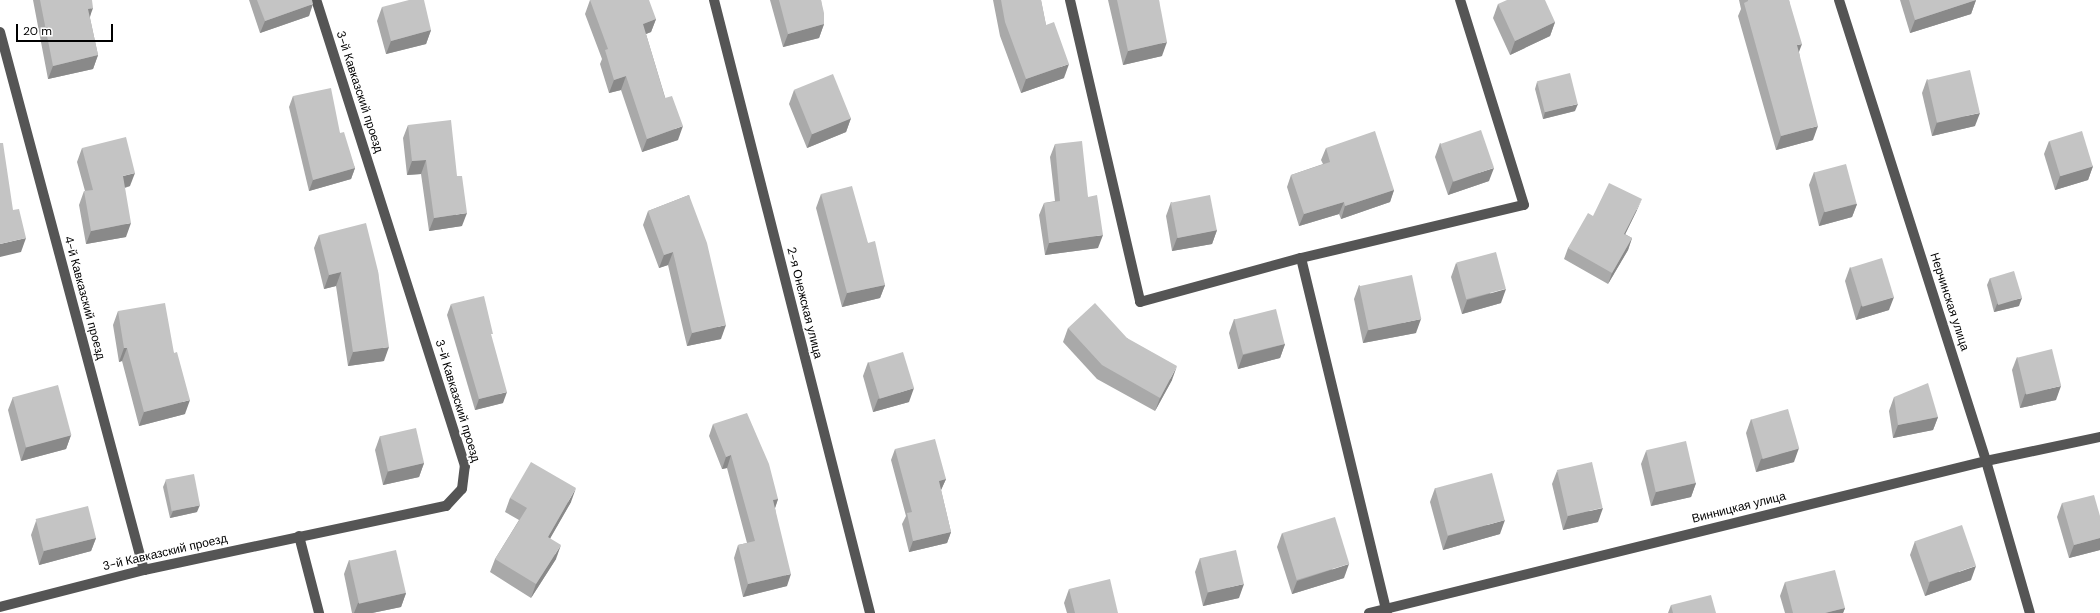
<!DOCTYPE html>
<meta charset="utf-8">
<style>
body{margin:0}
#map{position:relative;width:2100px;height:613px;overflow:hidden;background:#fff;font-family:"DM Sans",sans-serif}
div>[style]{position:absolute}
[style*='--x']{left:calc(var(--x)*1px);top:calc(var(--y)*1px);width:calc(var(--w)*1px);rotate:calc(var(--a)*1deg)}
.minor>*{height:10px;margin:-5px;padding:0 5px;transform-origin:5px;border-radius:5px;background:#555}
.wall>*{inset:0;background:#a9a9a9}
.shaded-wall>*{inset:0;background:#898989}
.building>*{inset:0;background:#c4c4c4;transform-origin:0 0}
span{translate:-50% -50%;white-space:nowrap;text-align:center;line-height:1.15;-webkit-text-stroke:3.5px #fff;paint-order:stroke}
.street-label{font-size:12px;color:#000}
.scale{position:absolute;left:16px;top:24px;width:97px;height:18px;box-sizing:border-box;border:2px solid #000;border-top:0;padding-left:5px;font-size:12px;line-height:14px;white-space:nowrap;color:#000;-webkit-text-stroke:3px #fff;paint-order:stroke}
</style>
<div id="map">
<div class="minor">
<div style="--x:714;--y:0;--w:633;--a:75.72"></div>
<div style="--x:1070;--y:0;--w:310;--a:76.9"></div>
<div style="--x:1140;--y:302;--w:167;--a:-15.3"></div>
<div style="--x:1301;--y:258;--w:229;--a:-13.4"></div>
<div style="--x:1524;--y:205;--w:215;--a:-107.3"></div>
<div style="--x:1839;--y:0;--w:484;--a:72.3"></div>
<div style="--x:1986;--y:461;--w:158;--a:73.9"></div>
<div style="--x:0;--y:32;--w:557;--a:75.02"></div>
<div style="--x:1301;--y:258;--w:365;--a:76.4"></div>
<div style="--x:299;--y:536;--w:80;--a:75.4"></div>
<div style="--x:0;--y:607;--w:149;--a:-14.4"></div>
<div style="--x:144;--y:570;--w:309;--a:-12"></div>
<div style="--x:446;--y:506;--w:23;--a:-47"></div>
<div style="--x:462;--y:489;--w:23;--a:-83"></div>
<div style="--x:465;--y:466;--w:489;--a:-107.7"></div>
<div style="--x:1369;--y:613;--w:635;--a:-13.84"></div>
<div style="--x:1986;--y:461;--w:116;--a:-11.9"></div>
</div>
<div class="wall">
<div style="clip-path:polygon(33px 0,92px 0,90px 18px,98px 55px,93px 69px,48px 79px)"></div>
<div style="clip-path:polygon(249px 0,312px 0,309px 16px,260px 33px)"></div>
<div style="clip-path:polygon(590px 0,656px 19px,651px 32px,646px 34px,678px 140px,642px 152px,621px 90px,609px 93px,600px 64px,602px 59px,585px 14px)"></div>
<div style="clip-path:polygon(770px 0,821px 0,824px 24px,819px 38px,783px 47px)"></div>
<div style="clip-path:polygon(993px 0,1041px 0,1046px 25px,1064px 78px,1021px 93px,1000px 36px)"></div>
<div style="clip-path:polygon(1108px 0,1159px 0,1162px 56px,1123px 65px)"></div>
<div style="clip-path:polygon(1739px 0,1789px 0,1799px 52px,1813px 140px,1776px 150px,1738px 16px,1741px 9px)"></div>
<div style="clip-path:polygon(1900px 0,1976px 0,1971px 14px,1910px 33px)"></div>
<div style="clip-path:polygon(1498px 4px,1555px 22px,1550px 36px,1510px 55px,1493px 18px)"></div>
<div style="clip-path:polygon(382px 7px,431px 30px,426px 44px,386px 54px,377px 21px)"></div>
<div style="clip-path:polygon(1927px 79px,1975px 126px,1932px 136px,1922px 93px)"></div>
<div style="clip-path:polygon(1537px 82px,1575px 111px,1543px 119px,1535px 89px)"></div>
<div style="clip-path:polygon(794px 90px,851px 118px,846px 132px,807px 148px,789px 104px)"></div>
<div style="clip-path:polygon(293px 96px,340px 133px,355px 168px,351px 179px,309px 191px,289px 107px)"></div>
<div style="clip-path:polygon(408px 125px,462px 226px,429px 231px,421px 174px,407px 175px,403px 138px)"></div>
<div style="clip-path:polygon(2049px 141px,2093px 166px,2088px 180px,2055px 190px,2044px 154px)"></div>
<div style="clip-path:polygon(1440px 143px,1489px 181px,1448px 195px,1435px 157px)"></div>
<div style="clip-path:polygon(1055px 144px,1088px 197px,1098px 248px,1045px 255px,1039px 215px,1044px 203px,1055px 201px,1050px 157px)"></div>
<div style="clip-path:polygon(82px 148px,130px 186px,125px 188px,126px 237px,86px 244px,79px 205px,84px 191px,85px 191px,77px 162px)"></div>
<div style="clip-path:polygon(1326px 148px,1394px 190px,1390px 202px,1341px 219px,1339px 214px,1299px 226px,1287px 187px,1291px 175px,1323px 164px,1321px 160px)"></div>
<div style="clip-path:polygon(1814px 172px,1857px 204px,1852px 217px,1819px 226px,1809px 185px)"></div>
<div style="clip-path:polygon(821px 194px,868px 243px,885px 285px,880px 298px,842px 307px,816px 208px)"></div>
<div style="clip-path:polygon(689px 195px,721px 339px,687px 346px,668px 265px,659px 268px,643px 225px,648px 211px)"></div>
<div style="clip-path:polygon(1171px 202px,1217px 230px,1212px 244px,1172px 251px,1166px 216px)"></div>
<div style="clip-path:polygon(1637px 210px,1625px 234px,1632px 238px,1628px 250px,1608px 284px,1564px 259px,1568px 248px,1593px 216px)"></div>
<div style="clip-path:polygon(319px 235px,378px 271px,384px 361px,348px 366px,336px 286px,324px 289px,314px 248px)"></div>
<div style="clip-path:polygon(1456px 263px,1501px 303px,1462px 314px,1451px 277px)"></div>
<div style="clip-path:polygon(1850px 267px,1889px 310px,1856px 320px,1845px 281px)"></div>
<div style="clip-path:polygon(1990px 278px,2019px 306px,1994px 312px,1987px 285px)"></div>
<div style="clip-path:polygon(1359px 285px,1416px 333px,1363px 343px,1354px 299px)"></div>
<div style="clip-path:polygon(451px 304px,503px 403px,475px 410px,447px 315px)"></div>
<div style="clip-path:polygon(118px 311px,174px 353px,185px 414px,139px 426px,122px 361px,119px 362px,113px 325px)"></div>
<div style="clip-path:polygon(1234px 319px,1285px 344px,1280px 358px,1238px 369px,1229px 333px)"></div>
<div style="clip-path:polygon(1068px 328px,1127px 338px,1172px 380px,1155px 411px,1097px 379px,1063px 342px)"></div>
<div style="clip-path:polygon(2017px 357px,2056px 400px,2020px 408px,2012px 370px)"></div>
<div style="clip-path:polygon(868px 362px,909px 402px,873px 412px,863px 376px)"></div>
<div style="clip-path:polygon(13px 397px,71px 435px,66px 449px,21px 461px,8px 410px)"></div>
<div style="clip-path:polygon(1894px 397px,1938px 417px,1933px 430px,1893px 438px,1889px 411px)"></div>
<div style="clip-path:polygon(1751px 419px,1794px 462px,1756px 472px,1746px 433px)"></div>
<div style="clip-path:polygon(713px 424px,778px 499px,775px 508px,787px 586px,743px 597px,734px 558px,738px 545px,747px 543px,727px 468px,722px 469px,709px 436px)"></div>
<div style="clip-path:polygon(380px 436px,424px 463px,419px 477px,383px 485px,375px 450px)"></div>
<div style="clip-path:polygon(895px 449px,946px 479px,941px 490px,951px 532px,947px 543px,909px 552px,902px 524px,906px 516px,891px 460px)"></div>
<div style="clip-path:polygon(1646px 451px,1696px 483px,1691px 497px,1651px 506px,1641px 464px)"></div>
<div style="clip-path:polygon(1557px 471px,1598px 522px,1563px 530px,1552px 484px)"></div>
<div style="clip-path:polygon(166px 480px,197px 512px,170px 518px,163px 487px)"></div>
<div style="clip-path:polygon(1435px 488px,1500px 534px,1443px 550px,1430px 502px)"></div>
<div style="clip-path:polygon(510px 498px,571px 502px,550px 538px,556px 559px,531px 598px,490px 572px,495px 559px,519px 520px,505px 512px)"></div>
<div style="clip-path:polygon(2062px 503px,2100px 516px,2100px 550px,2069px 558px,2057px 517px)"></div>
<div style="clip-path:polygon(36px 521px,96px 538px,91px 551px,39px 565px,31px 535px)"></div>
<div style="clip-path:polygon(1282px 533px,1344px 578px,1292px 594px,1277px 547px)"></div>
<div style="clip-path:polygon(1915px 541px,1971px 580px,1925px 596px,1910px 555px)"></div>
<div style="clip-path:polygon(1200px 558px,1239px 598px,1203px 606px,1195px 572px)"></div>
<div style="clip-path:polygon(349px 560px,406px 593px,401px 607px,372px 613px,352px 613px,344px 574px)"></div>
<div style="clip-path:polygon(1785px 582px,1845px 608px,1843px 613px,1785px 613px,1780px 596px)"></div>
<div style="clip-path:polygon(1069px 589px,1118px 613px,1067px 613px,1064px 603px)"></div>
<div style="clip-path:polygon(1671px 605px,1716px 613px,1668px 613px)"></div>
</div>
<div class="shaded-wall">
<div style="clip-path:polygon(1976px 0,1971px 14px,1910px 33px,1915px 20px)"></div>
<div style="clip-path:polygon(313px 4px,309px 16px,260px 33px,265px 21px)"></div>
<div style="clip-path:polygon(93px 8px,88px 22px,88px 9px)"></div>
<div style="clip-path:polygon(656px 19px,651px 32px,638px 37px,643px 24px)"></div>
<div style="clip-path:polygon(1555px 22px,1550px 36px,1510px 55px,1515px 41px)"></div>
<div style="clip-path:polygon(824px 24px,819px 38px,783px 47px,788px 34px)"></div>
<div style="clip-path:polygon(431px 30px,426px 44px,386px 54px,391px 41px)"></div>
<div style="clip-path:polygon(1167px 42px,1162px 56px,1123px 65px,1128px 51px)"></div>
<div style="clip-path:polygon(1802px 44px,1797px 57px,1797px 45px)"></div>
<div style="clip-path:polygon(98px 55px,93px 69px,48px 79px,53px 66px)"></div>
<div style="clip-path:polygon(1069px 64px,1064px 78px,1021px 93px,1026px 79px)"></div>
<div style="clip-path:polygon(626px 76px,621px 90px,609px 93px,614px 80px)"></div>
<div style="clip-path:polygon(1578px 104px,1575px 111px,1543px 119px,1545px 112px)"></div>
<div style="clip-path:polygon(1980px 113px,1975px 126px,1932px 136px,1937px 122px)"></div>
<div style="clip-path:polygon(851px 118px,846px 132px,807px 148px,812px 134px)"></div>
<div style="clip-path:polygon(683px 126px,678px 140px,642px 152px,647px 139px)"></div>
<div style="clip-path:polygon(1818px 126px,1813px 140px,1776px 150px,1781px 136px)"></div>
<div style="clip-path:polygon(426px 160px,421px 174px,407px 175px,412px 161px)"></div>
<div style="clip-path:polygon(2093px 166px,2088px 180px,2055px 190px,2060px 176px)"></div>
<div style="clip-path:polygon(355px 168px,351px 179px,309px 191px,313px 180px)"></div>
<div style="clip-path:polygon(1494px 168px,1489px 181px,1448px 195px,1453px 181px)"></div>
<div style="clip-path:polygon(135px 173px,130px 186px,118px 189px,123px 176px)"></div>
<div style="clip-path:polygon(1394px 190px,1390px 202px,1341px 219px,1345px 206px)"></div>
<div style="clip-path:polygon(1642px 199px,1637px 210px,1620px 245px,1624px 234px)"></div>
<div style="clip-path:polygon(1344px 202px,1339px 214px,1299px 226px,1304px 214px)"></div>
<div style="clip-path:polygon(1857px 204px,1852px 217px,1819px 226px,1824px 212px)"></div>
<div style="clip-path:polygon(467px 213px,462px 226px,429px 231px,434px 218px)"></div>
<div style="clip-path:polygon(131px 223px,126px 237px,86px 244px,91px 231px)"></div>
<div style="clip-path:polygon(1217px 230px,1212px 244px,1172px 251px,1177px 238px)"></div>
<div style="clip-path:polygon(1103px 235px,1098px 248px,1045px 255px,1049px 243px)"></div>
<div style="clip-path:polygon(26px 238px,21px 252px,0 257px,0 244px)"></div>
<div style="clip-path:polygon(1632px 238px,1628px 250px,1608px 284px,1612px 273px)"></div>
<div style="clip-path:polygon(673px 252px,668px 265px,659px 268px,664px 255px)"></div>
<div style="clip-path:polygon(341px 272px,336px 286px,324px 289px,329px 275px)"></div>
<div style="clip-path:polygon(885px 285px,880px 298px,842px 307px,847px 293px)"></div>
<div style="clip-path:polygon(1506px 289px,1501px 303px,1462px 314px,1467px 300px)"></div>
<div style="clip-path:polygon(1894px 297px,1889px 310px,1856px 320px,1861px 306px)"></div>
<div style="clip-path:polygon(2022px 298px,2019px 306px,1994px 312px,1997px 304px)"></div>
<div style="clip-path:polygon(1421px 319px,1416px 333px,1363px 343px,1368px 330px)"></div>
<div style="clip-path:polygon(726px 325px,721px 339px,687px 346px,692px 333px)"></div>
<div style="clip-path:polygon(1285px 344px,1280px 358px,1238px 369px,1243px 355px)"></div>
<div style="clip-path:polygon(389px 347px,384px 361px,348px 366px,353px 352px)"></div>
<div style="clip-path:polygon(124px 348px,127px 348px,122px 361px,119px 362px)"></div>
<div style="clip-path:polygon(1177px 366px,1172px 380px,1155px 411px,1160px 398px)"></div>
<div style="clip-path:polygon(2061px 386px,2056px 400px,2020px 408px,2025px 394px)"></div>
<div style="clip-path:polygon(914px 388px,909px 402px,873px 412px,878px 399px)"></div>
<div style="clip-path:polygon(507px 392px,503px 403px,475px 410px,479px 399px)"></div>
<div style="clip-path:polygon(190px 400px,185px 414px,139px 426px,144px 412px)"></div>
<div style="clip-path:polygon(1938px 417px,1933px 430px,1893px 438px,1898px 425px)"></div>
<div style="clip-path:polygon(71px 435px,66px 449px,21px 461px,26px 447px)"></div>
<div style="clip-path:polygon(1799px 448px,1794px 462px,1756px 472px,1761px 459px)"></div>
<div style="clip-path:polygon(731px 455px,727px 468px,722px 469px,726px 457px)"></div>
<div style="clip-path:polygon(424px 463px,419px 477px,383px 485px,388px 471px)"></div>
<div style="clip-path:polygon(946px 479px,941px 490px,935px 492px,939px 481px)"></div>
<div style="clip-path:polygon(1696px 483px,1691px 497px,1651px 506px,1656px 492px)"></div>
<div style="clip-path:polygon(576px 488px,571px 502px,543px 551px,548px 537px)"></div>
<div style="clip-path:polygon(778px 499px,774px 511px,773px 500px)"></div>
<div style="clip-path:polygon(200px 505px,197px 512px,170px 518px,173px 511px)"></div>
<div style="clip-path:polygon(1603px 508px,1598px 522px,1563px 530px,1568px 516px)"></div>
<div style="clip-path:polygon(1505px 520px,1500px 534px,1443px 550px,1448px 536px)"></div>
<div style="clip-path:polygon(951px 532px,947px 543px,909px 552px,913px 541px)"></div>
<div style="clip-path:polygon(96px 538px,91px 551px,39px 565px,44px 551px)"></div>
<div style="clip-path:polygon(2100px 538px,2100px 550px,2069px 558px,2074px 545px)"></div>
<div style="clip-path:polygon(561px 545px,556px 559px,531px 598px,536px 584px)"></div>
<div style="clip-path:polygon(1349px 564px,1344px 578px,1292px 594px,1297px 581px)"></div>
<div style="clip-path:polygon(1976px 566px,1971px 580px,1925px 596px,1930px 582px)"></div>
<div style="clip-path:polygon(791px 574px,787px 586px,743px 597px,748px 584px)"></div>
<div style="clip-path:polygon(1244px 584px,1239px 598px,1203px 606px,1208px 592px)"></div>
<div style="clip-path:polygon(406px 593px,401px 607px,372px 613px,354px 613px,358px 603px)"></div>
<div style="clip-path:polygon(1845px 608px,1843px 613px,1825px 613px)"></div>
</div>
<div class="building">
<div style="clip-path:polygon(40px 0,92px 0,93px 8px,88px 9px,98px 55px,53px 66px)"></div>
<div style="clip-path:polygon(257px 0,312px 0,313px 4px,265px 21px)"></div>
<div style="clip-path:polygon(409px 0,424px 0,431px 30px,391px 41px,382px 7px)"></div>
<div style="clip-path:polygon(590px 0,649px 0,656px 19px,643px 24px,665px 98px,672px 96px,683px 126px,647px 139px,626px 76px,614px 80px,605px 50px,608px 49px)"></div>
<div style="clip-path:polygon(779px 0,821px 0,824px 13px,824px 24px,788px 34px)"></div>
<div style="clip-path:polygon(1001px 0,1041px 0,1046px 25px,1054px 22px,1069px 64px,1026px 79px,1005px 22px)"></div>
<div style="clip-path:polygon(1117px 0,1159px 0,1167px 42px,1128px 51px)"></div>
<div style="clip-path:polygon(1507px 0,1545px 0,1555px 22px,1515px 41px,1498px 4px)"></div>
<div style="clip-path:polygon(1748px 0,1789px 0,1802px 44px,1797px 45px,1818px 126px,1781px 136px,1744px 3px,1748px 1px)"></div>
<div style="clip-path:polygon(1909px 0,1976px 0,1915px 20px)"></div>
<div style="left:1970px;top:70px;width:44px;height:44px;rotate:77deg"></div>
<div style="left:1570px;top:73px;width:32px;height:34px;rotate:76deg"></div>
<div style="left:833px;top:74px;width:48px;height:42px;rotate:68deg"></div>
<div style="clip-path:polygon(331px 88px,340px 133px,344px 132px,355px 168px,313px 180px,293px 96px)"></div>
<div style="clip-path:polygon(451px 120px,457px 176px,462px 176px,467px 213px,434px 218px,426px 160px,412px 161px,408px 125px)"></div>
<div style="left:1481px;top:130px;width:40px;height:43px;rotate:71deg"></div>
<div style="clip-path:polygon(1375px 131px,1394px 190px,1345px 206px,1344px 202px,1304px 214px,1291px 175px,1330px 162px,1326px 148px)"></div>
<div style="left:2082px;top:131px;width:37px;height:34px;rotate:73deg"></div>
<div style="clip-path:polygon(126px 137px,135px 173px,123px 176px,131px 223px,91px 231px,84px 191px,93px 190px,82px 148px)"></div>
<div style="clip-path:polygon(1082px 141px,1088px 197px,1097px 195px,1103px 235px,1049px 243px,1044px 203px,1060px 201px,1055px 144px)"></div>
<div style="clip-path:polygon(0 143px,3px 143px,13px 210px,19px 209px,26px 238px,0 244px)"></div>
<div style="left:1846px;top:164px;width:41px;height:33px;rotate:75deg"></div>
<div style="clip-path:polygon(1609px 183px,1642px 199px,1624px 234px,1632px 238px,1612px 273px,1568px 248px,1588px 213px,1593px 216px)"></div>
<div style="clip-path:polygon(852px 186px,868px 243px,875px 241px,885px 285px,847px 293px,821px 194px)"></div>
<div style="clip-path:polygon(689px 195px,707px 243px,726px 325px,692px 333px,673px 252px,664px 255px,648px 211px)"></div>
<div style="left:1210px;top:195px;width:36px;height:40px;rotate:79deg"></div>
<div style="clip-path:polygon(366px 223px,378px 271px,389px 347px,353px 352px,341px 272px,329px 275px,319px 235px)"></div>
<div style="left:1496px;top:252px;width:38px;height:41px;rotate:75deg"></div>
<div style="left:1882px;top:258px;width:41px;height:33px;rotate:73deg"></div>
<div style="left:2014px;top:271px;width:28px;height:25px;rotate:73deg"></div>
<div style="left:1412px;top:275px;width:45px;height:54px;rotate:78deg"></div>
<div style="clip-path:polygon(484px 296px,493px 334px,491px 334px,507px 392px,479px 399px,451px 304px)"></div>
<div style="clip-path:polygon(165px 303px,174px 353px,177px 352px,190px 400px,144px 412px,127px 348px,124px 348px,118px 311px)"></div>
<div style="clip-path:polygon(1095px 303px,1127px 338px,1177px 366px,1160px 398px,1102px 365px,1068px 328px)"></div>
<div style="left:1276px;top:309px;width:36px;height:43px;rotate:76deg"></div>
<div style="left:2052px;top:349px;width:38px;height:36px;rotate:76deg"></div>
<div style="left:903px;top:352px;width:38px;height:36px;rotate:73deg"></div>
<div style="clip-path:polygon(1928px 383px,1938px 417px,1898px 425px,1894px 397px)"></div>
<div style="left:58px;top:385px;width:52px;height:47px;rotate:75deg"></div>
<div style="left:1788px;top:409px;width:41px;height:38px;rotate:74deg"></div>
<div style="clip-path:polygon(747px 413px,769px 464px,778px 499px,773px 500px,791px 574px,748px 584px,738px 545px,755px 541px,731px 455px,726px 457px,713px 424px)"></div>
<div style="left:416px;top:428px;width:36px;height:37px;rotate:77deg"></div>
<div style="clip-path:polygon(935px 439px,946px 479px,939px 481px,951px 532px,913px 541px,907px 513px,912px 512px,895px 449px)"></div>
<div style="left:1686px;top:441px;width:43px;height:41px;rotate:77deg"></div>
<div style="clip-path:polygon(531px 462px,576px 488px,548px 537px,561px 545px,536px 584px,495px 559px,527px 508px,510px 498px)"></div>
<div style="left:1592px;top:462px;width:47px;height:36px;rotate:77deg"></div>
<div style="left:1492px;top:473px;width:49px;height:59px;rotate:75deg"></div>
<div style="left:194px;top:474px;width:32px;height:29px;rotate:79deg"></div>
<div style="clip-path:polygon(2094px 495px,2100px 516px,2100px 538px,2074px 545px,2062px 503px)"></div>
<div style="left:88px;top:506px;width:33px;height:54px;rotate:76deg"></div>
<div style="left:1335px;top:517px;width:49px;height:55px;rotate:73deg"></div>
<div style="left:1962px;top:525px;width:43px;height:50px;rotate:71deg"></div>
<div style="left:396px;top:550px;width:44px;height:48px;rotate:77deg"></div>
<div style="left:1236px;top:550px;width:35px;height:37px;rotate:77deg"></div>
<div style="clip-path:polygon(1835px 570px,1845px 608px,1825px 613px,1793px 613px,1785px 582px)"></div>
<div style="clip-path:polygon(1110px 579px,1118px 613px,1075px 613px,1069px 589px)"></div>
<div style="clip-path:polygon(1711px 595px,1716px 613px,1673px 613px,1671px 605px)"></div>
</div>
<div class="street-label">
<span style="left:359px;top:92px;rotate:72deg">3-й Кавказский проезд</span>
<span style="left:84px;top:298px;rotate:75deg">4-й Кавказский проезд</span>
<span style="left:1949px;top:302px;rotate:72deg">Нерчинская улица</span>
<span style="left:804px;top:303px;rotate:76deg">2-я Онежская улица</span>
<span style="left:457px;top:401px;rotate:73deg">3-й Кавказский проезд</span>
<span style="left:1739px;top:508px;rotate:-14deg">Винницкая улица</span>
<span style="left:165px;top:553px;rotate:-13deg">3-й Кавказский проезд</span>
</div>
<div class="scale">20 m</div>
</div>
